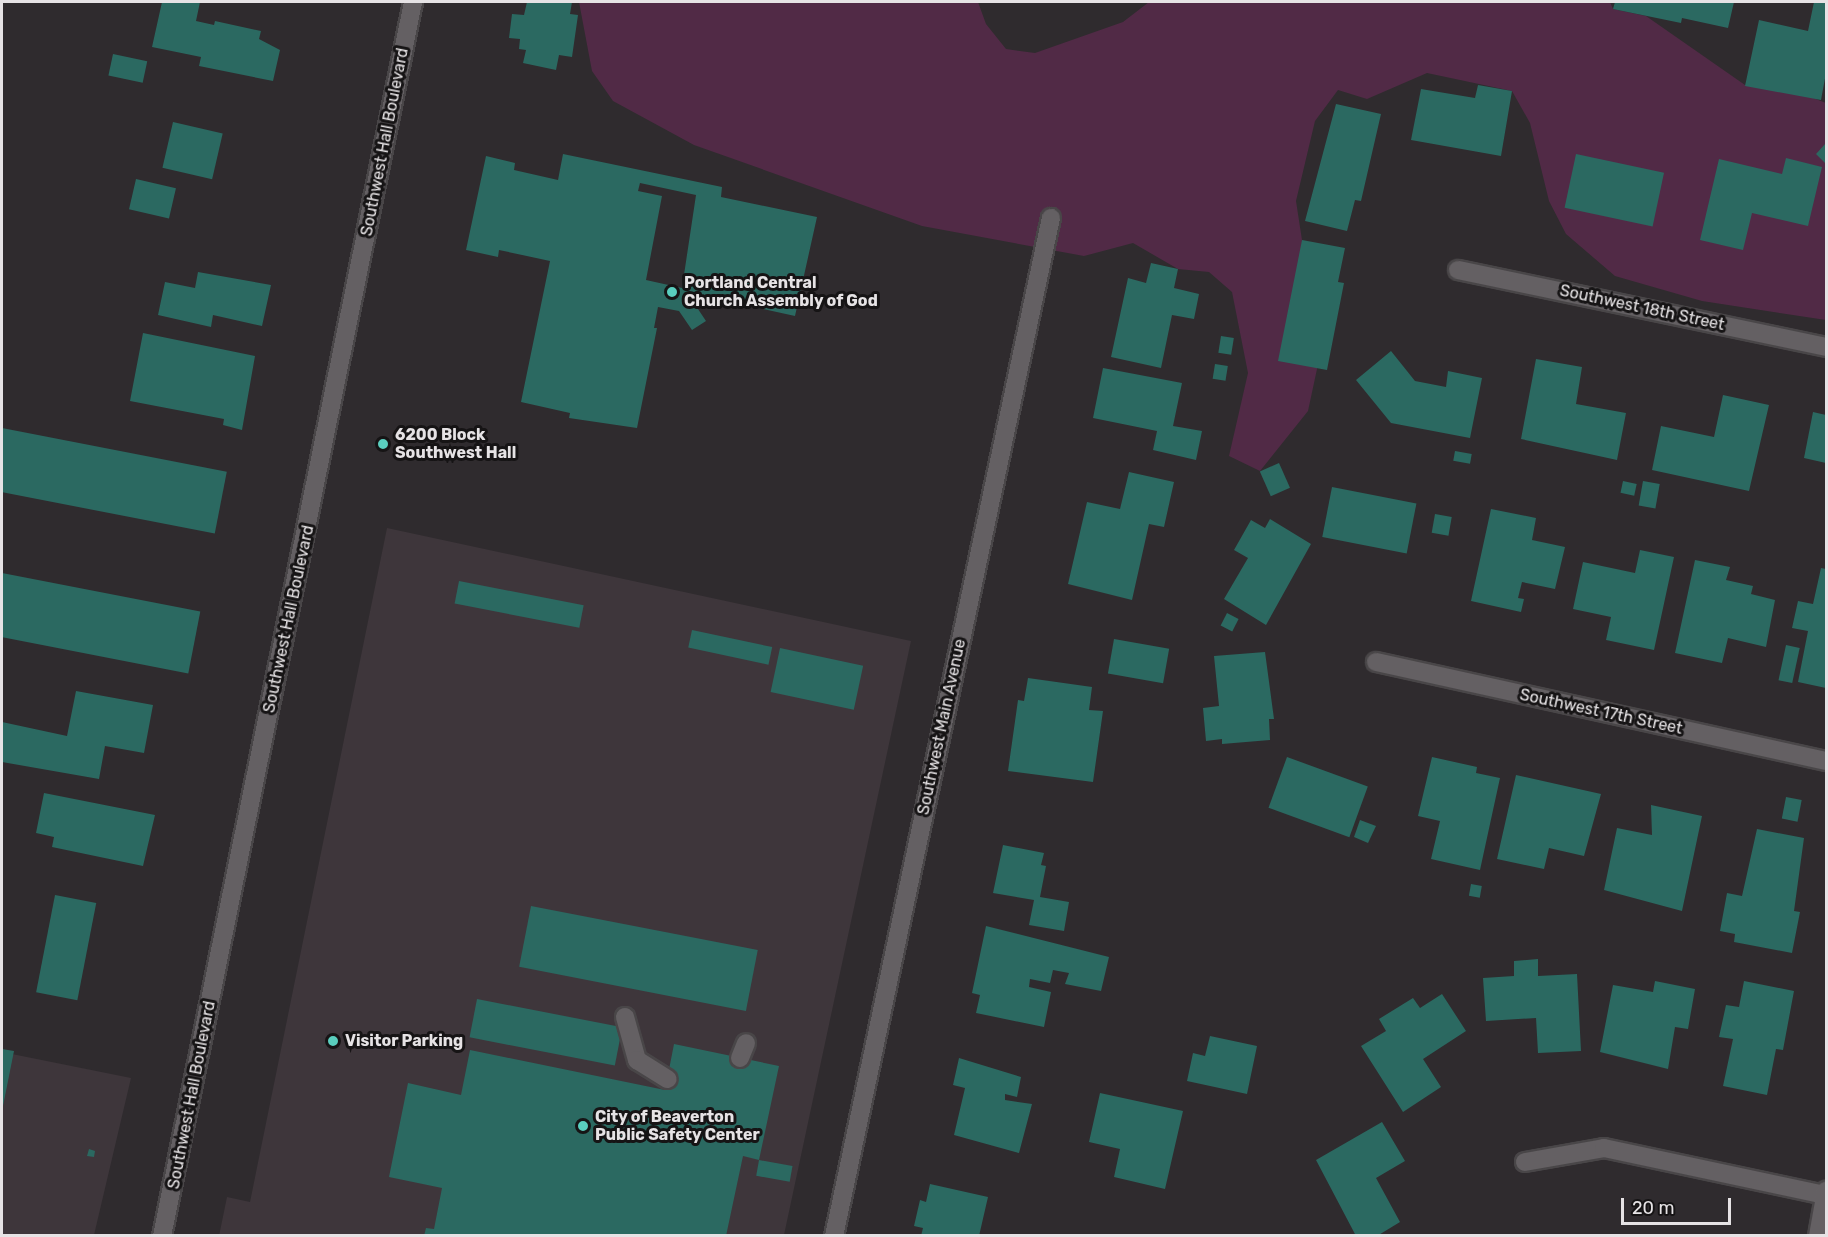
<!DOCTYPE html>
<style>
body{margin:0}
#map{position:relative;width:1828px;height:1237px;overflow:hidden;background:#2f2b2e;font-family:Rubik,sans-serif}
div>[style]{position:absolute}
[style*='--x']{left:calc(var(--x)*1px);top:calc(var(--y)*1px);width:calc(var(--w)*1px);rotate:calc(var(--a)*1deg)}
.built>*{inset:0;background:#3e363b}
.green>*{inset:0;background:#512a46}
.building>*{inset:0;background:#2b6961;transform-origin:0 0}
.roads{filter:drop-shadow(2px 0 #494648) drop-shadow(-2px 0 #494648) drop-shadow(0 2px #494648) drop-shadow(0 -2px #494648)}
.lane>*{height:18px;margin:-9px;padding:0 9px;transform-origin:9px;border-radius:9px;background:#646063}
.street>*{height:18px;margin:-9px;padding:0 9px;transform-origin:9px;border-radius:9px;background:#646063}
.secondary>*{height:18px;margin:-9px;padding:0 9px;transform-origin:9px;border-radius:9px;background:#646063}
.dots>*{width:16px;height:16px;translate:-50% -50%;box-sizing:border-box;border:3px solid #161415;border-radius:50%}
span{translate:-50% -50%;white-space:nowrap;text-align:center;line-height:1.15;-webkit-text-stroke:6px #161415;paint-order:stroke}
.street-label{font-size:16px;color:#e6e3e5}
.poi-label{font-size:16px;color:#e6e3e5;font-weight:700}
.left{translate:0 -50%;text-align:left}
.frame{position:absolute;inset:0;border:3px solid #e6e3e5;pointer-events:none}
.scale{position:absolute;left:1621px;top:1198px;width:110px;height:27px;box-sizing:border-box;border:3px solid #e6e3e5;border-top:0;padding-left:8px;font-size:18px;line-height:21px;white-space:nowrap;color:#e6e3e5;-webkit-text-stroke:4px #161415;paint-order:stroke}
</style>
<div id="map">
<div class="built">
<div style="clip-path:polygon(387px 528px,911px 641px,784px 1235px,219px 1236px,227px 1197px,250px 1202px)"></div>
<div style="clip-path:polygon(2px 1052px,131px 1078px,94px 1235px,2px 1235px)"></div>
</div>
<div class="green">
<div style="clip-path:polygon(579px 2px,978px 2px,986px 24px,1006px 49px,1035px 53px,1123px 22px,1149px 2px,1610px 2px,1613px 9px,1646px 16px,1745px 85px,1767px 80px,1826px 103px,1826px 320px,1702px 301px,1615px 276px,1566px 234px,1549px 201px,1530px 123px,1512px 91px,1427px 73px,1367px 99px,1338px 90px,1315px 121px,1296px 201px,1302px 240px,1301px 258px,1324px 328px,1317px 369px,1308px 411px,1260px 471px,1229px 456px,1248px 373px,1232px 292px,1209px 272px,1178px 269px,1133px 243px,1084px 256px,922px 226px,694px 145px,613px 101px,592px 71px)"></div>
</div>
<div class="building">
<div style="clip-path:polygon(162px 2px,200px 2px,196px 21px,214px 25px,215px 21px,261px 31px,259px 39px,280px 50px,273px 81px,199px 66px,201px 57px,152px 47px)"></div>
<div style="clip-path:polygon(527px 2px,572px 2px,570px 14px,578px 15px,572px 57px,559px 55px,556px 70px,523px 63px,526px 50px,519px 49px,520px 39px,509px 38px,512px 14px,524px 15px)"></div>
<div style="clip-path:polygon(1615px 2px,1734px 2px,1728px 28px,1682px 18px,1681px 23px,1613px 9px)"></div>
<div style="clip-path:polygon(1814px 2px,1826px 2px,1826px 73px,1821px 100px,1745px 86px,1759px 20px,1808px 31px)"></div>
<div style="left:113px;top:54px;width:35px;height:22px;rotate:12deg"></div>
<div style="clip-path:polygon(1478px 85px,1512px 91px,1501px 156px,1411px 140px,1421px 89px,1475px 98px)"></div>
<div style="clip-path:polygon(1336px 104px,1381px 114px,1361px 201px,1355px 200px,1347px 231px,1305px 221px)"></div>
<div style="left:173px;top:122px;width:51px;height:47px;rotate:13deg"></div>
<div style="clip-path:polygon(1826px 143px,1826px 164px,1816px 154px)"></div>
<div style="clip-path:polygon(evenodd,563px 154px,722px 187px,721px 197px,817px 217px,795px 316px,698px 295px,696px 306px,706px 321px,692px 330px,679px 311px,658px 307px,654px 328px,657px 328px,637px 428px,569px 418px,570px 413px,521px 402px,550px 261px,499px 250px,498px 257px,466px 250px,486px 156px,515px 163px,514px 170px,558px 180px,563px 154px,640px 183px,696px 195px,682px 288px,646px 280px,662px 196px,638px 191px,640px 183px)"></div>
<div style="left:1576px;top:154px;width:90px;height:55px;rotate:12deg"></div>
<div style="clip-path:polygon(1786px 158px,1822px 167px,1808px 226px,1752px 213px,1743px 250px,1700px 240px,1719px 159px,1782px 174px)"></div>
<div style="left:136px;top:179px;width:41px;height:31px;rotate:13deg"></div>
<div style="clip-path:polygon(1302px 240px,1345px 248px,1338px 282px,1344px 283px,1327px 370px,1278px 361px)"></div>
<div style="clip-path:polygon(1151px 263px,1178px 269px,1174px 288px,1199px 294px,1194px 319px,1172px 315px,1161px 368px,1111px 357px,1128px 278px,1146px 283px)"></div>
<div style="clip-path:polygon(198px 272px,271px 285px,262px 326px,213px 315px,211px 327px,158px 315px,165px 282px,195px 288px)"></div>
<div style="clip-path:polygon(143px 333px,255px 356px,242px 430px,223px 425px,224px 419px,130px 401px)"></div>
<div style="left:1221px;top:336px;width:13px;height:17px;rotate:9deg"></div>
<div style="clip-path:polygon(1391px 351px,1415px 381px,1446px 387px,1448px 371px,1482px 378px,1470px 438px,1391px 423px,1356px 380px)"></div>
<div style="clip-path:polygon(1536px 359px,1582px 367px,1576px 404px,1626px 413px,1617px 460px,1521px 439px)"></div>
<div style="left:1215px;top:364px;width:13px;height:15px;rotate:9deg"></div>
<div style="clip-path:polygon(1103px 368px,1182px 383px,1173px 426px,1202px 431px,1196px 460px,1153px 450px,1157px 431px,1093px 418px)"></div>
<div style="clip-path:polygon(1723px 395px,1769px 405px,1749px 491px,1652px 470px,1661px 426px,1714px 437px)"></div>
<div style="clip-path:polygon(1813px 412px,1826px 415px,1826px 463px,1804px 458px)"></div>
<div style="left:2px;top:428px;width:229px;height:63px;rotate:11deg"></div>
<div style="left:1455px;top:451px;width:17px;height:10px;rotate:10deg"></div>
<div style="left:1279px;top:463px;width:27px;height:21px;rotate:66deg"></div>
<div style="clip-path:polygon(1129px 472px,1174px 482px,1164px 527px,1149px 524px,1132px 600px,1068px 584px,1087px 502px,1120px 509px)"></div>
<div style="left:1623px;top:481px;width:14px;height:12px;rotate:12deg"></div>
<div style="left:1643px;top:481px;width:17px;height:25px;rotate:10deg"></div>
<div style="left:1332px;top:487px;width:86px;height:51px;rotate:11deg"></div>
<div style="clip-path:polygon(1491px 509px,1536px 518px,1532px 540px,1565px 547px,1555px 589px,1522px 582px,1518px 598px,1524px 599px,1521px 612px,1471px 601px)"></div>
<div style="left:1435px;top:514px;width:17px;height:19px;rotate:10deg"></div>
<div style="clip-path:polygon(1270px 519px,1311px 544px,1266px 625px,1224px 599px,1248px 558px,1234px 550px,1251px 520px,1265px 528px)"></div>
<div style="clip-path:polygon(1640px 550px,1674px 557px,1654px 650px,1606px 640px,1611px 617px,1573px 609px,1583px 562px,1635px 573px)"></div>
<div style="clip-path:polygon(1695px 560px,1730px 567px,1726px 580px,1753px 586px,1751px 594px,1775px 600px,1766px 647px,1728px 638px,1722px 663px,1675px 653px)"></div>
<div style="clip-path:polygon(1821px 568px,1826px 569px,1826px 688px,1798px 682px,1808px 631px,1792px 628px,1798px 601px,1813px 604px)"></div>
<div style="left:2px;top:573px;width:202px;height:63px;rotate:11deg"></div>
<div style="left:459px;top:581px;width:127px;height:23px;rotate:11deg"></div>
<div style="left:1227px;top:613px;width:13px;height:14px;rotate:27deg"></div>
<div style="left:692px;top:630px;width:82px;height:18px;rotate:12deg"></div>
<div style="left:1114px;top:639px;width:56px;height:35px;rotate:10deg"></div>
<div style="left:1786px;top:645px;width:14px;height:36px;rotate:12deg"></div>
<div style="left:780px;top:648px;width:85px;height:45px;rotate:12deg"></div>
<div style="clip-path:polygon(1265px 652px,1274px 719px,1269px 719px,1270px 740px,1222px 744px,1222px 739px,1206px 741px,1203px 708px,1219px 706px,1214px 656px)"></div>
<div style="clip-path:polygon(1028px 678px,1092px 687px,1089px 710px,1103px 711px,1093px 782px,1008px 771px,1018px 700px,1024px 701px)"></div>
<div style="clip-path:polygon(76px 691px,153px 705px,144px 753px,105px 746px,99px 779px,2px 762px,2px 722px,67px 736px)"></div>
<div style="left:1287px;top:757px;width:86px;height:54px;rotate:20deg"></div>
<div style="clip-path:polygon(1432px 757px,1477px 767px,1476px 773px,1500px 778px,1480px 870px,1431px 859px,1440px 821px,1418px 816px)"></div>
<div style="clip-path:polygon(1516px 775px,1601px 794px,1584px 856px,1549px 848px,1544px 869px,1497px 859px)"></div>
<div style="clip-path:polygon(44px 793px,155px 815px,143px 866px,52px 847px,54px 837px,36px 833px)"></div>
<div style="left:1786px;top:797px;width:16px;height:22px;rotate:11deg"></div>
<div style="clip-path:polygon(1651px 805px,1702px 816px,1682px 911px,1604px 890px,1617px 828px,1652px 835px)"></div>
<div style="clip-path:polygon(1360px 820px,1376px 826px,1368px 843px,1354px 837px)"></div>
<div style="clip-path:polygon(1757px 829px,1804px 838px,1794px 911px,1800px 912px,1792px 953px,1734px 942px,1735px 934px,1720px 931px,1727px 893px,1742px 896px)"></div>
<div style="clip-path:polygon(1003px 845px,1044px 853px,1041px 865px,1046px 866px,1040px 897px,1069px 902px,1064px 931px,1029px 925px,1034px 900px,993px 893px)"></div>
<div style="left:1471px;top:884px;width:11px;height:12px;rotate:10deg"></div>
<div style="left:55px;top:895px;width:42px;height:99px;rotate:11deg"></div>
<div style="left:531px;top:906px;width:231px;height:62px;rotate:11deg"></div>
<div style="clip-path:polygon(986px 926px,1109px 957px,1101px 991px,1065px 984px,1069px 973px,1053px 970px,1050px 983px,1030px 979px,1029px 987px,1051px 992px,1044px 1027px,976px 1013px,980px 995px,972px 993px)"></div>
<div style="clip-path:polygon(1538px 959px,1538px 976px,1577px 974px,1581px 1051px,1538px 1053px,1536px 1018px,1486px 1021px,1483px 978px,1514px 976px,1514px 961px)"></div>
<div style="clip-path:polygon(1655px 981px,1695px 989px,1688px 1029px,1675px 1027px,1668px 1069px,1600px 1052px,1613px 985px,1653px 992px)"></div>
<div style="clip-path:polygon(1744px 981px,1794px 991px,1783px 1050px,1776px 1049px,1767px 1095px,1723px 1086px,1733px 1039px,1719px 1037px,1726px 1005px,1739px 1007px)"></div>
<div style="clip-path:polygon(1442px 994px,1466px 1031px,1423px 1059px,1441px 1087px,1403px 1112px,1361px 1046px,1386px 1031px,1379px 1019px,1413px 998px,1420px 1008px)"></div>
<div style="left:477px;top:999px;width:148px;height:39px;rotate:11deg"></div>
<div style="clip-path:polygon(1210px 1036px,1257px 1046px,1247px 1094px,1187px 1081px,1193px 1053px,1205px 1056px)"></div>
<div style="clip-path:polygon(674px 1044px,779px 1066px,759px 1160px,743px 1156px,726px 1236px,424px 1236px,426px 1228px,434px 1229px,442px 1188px,389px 1177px,408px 1083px,461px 1095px,470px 1050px,665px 1090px)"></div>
<div style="clip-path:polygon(2px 1049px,14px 1051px,3px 1106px,2px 1106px)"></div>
<div style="clip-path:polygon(959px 1058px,1021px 1077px,1017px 1097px,1005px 1094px,1005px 1100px,1032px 1104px,1019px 1153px,954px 1135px,965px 1088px,953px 1085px)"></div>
<div style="clip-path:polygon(1100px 1093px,1183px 1111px,1165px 1189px,1114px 1177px,1120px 1149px,1089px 1142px)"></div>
<div style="clip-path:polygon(1382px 1122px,1405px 1161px,1376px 1178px,1400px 1222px,1377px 1236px,1356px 1236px,1316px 1160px)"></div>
<div style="clip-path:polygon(89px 1149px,95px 1151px,94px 1157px,87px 1156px)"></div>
<div style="left:759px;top:1160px;width:34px;height:16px;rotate:10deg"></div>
<div style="clip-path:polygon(930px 1184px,988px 1197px,979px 1236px,921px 1236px,923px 1228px,914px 1226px,920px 1200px,926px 1202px)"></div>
</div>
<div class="roads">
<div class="lane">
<div style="--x:625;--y:1017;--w:45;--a:74.4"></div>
<div style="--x:637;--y:1060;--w:36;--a:32"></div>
<div style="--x:740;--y:1058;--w:16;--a:-68"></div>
</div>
<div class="street">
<div style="--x:1458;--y:270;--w:376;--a:11.8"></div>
<div style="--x:1376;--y:662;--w:461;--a:12.4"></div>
<div style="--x:1525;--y:1162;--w:80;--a:-10"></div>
<div style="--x:1604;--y:1148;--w:227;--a:12"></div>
<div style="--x:834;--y:1236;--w:1041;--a:-77.97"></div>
<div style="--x:1818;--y:1236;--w:46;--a:-79.9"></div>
</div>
<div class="secondary">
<div style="--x:162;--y:1236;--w:1259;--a:-78.5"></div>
</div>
</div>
<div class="dots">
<div style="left:672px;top:292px;background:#5acebe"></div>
<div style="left:383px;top:444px;background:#5acebe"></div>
<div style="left:333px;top:1041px;background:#5acebe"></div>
<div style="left:583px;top:1126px;background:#5acebe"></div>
</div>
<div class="street-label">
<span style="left:385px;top:142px;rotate:-79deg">Southwest Hall Boulevard</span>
<span style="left:1642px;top:308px;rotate:12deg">Southwest 18th Street</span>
<span style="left:289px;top:619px;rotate:-78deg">Southwest Hall Boulevard</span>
<span style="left:1601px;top:712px;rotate:12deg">Southwest 17th Street</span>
<span style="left:942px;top:727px;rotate:-78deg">Southwest Main Avenue</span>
<span style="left:192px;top:1095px;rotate:-79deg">Southwest Hall Boulevard</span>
</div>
<div class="poi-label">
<span class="left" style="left:684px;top:292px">Portland Central<br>Church Assembly of God</span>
<span class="left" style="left:395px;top:444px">6200 Block<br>Southwest Hall</span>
<span class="left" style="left:345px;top:1041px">Visitor Parking</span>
<span class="left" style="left:595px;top:1126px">City of Beaverton<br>Public Safety Center</span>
</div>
<div class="frame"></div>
<div class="scale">20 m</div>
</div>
